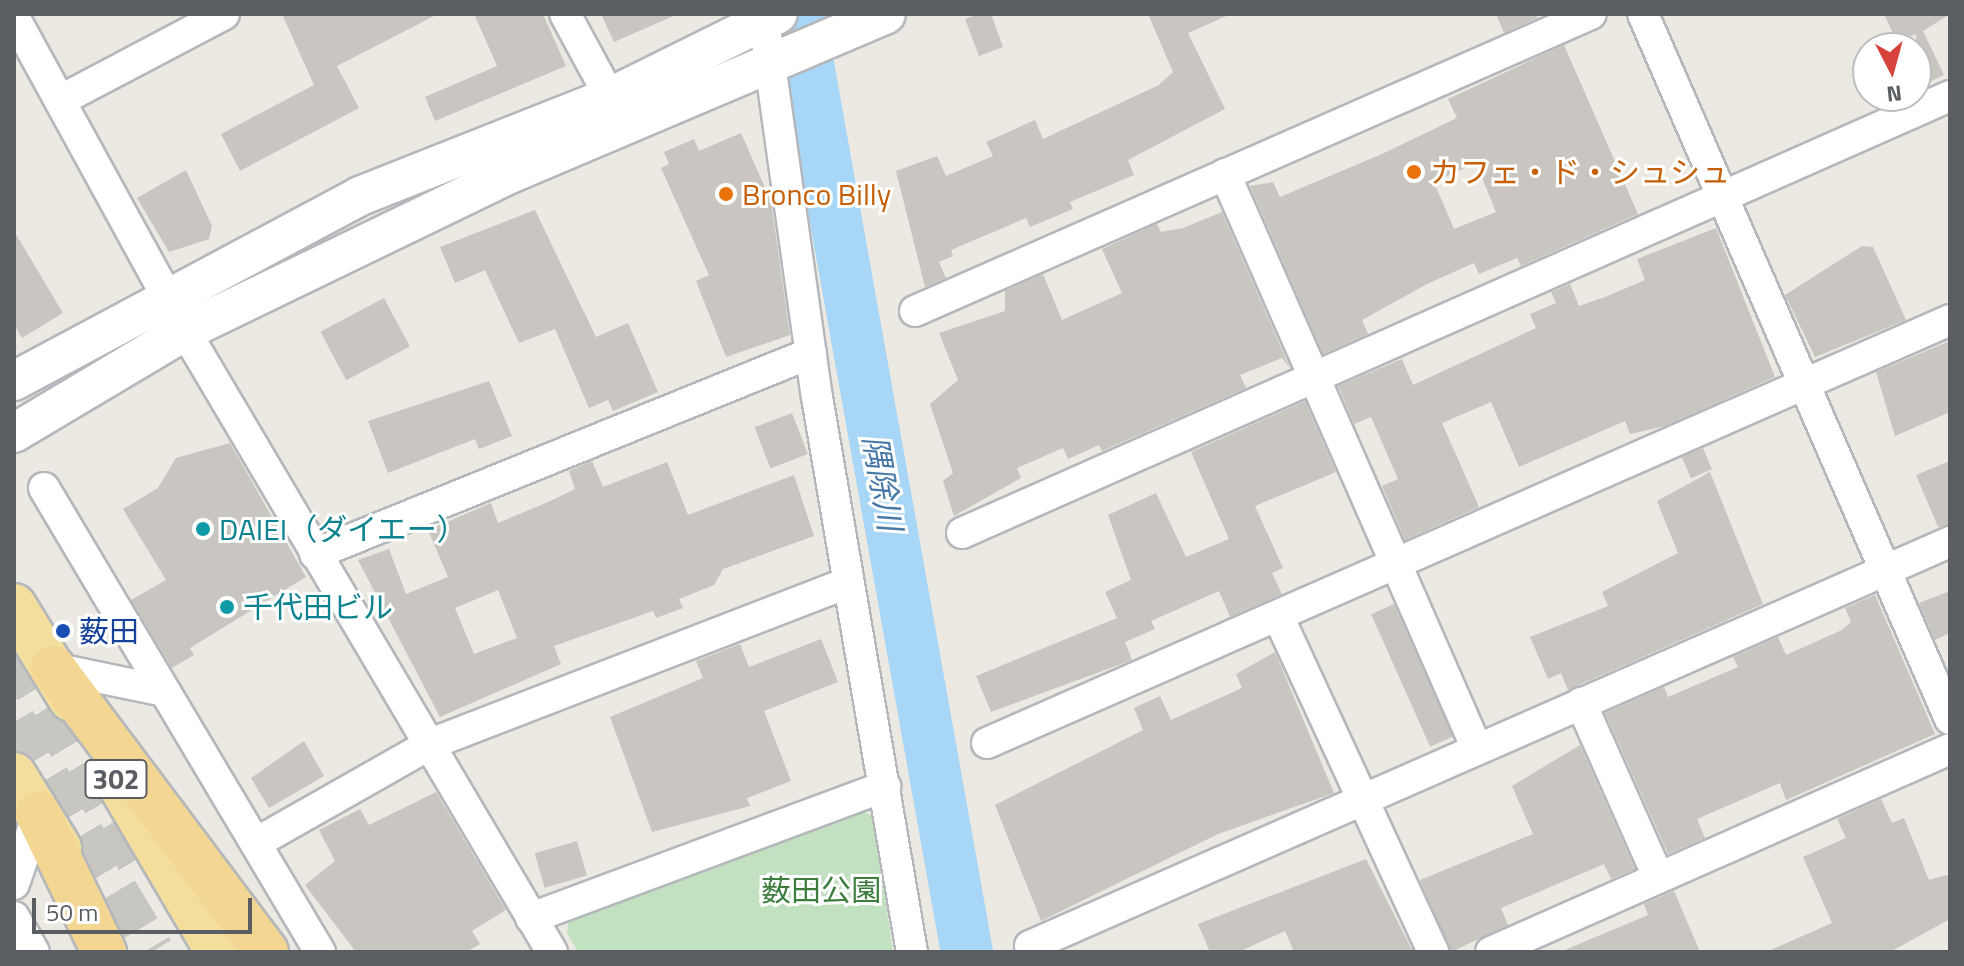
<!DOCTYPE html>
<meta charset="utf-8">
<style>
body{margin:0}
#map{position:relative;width:1964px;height:966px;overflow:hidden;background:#ebe9e1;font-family:"Titillium Web","Noto Sans JP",sans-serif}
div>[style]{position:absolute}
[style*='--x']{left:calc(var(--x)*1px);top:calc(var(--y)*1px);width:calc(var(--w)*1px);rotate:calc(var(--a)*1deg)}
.green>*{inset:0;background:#c1e1c0}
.river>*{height:52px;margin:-26px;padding:0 26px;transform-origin:26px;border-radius:26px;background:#a7d6f6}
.building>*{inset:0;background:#c9c5c0;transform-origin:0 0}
.motorway-tunnel>*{height:44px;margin-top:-22px;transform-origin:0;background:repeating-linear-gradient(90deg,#c7c6c1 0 44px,transparent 0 66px)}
.roads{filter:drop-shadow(2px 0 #b4b7bb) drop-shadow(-2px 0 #b4b7bb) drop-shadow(0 2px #b4b7bb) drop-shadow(0 -2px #b4b7bb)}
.minor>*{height:30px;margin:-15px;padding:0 15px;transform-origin:15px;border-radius:15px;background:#fff}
.tertiary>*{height:38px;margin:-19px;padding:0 19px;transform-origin:19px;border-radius:19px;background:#fff}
.trunk>*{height:44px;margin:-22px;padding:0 22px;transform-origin:22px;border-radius:22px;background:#f4de9e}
.motorway>*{height:44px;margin:-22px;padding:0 22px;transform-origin:22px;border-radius:22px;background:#f2d692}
.dots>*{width:22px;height:22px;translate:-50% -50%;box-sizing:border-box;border:4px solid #fff;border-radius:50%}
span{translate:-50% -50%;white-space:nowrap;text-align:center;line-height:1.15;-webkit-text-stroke:6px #fff;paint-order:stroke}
.shield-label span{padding:2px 6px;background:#fff;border:2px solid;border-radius:6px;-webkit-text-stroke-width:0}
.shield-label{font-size:28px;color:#5a5d61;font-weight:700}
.food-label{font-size:30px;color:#c56008}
.left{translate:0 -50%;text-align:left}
.culture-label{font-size:30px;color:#0d838f}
.transit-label{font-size:30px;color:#164399}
.park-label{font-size:30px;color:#3c7d3d}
.water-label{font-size:32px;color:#4778a6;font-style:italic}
.frame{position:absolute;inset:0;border:16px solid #5a5d61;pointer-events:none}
.north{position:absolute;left:1852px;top:32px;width:80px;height:80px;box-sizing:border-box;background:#fff;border:2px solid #bdbec0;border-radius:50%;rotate:174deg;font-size:22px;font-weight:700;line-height:32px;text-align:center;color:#5a5d61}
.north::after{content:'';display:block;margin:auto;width:28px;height:36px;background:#d7423c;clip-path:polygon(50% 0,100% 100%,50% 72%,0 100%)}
.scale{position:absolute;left:32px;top:898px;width:220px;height:36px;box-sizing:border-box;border:4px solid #5a5d61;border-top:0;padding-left:10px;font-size:24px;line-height:28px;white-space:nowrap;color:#5a5d61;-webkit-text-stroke:6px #fff;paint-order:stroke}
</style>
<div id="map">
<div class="green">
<div style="clip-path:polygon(861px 810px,873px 817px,893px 952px,578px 952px,567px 933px,569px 918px)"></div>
</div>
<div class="river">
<div style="--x:799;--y:14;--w:953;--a:79.85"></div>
</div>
<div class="building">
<div style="clip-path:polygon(282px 14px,438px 14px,337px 66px,359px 108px,240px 171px,221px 134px,314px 85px)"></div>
<div style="clip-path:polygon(474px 14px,543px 14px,566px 66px,435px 121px,425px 97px,497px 66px)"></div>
<div style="clip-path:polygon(601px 14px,678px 14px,614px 42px)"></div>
<div style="clip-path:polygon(979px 14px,991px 14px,1003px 47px,979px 56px,965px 19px)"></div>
<div style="clip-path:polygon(1148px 14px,1231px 14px,1188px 33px,1225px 109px,1128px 160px,1134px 175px,1070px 202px,1073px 209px,1030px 227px,1026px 218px,951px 250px,953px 256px,939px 262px,946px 278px,925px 287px,896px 171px,937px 156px,946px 176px,993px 156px,986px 142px,1035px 120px,1043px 139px,1159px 85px,1173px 72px)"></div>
<div style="clip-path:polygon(1496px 14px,1536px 14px,1537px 18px,1504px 33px)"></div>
<div style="clip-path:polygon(1884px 14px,1950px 14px,1923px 31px,1944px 75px,1916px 88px,1916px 34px,1897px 42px)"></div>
<div style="clip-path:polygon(evenodd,1564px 45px,1638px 214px,1521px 266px,1517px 258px,1479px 274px,1474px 263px,1427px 284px,1362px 320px,1368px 334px,1323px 354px,1250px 186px,1273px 182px,1280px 197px,1382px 154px,1457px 118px,1448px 99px,1564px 45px,1476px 163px,1496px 212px,1454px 229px,1434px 182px,1476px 163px)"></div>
<div style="clip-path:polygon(741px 133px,771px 201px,790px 335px,726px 357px,696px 281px,709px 275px,661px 168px,669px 164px,664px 152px,694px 139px,699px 151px)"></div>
<div style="clip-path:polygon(186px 170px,212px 226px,209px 239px,169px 252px,137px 198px)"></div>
<div style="clip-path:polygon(535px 210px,596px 337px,628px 323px,658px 392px,613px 411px,608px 400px,589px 408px,555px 329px,519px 343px,485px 270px,455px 283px,440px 247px)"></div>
<div style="clip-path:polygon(1222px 212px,1290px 368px,1282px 358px,1240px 375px,1246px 388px,1102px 451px,1099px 445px,1068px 459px,1063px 448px,1017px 468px,1021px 478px,954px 516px,943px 481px,953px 473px,930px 404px,958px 380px,939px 333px,1005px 311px,1005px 291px,1043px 274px,1062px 320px,1122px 293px,1102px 249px,1157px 224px,1161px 232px,1183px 228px)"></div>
<div style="clip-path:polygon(1716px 228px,1775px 377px,1665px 426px,1630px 434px,1625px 421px,1519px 467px,1491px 402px,1442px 423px,1479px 507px,1405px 540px,1382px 486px,1398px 479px,1371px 417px,1354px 424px,1338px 386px,1402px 359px,1413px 385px,1536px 328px,1530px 314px,1556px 303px,1551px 292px,1570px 284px,1579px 306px,1605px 297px,1645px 280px,1637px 259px)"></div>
<div style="clip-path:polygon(14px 231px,63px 313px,22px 338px,14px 324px)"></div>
<div style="clip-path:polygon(1862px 246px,1873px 247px,1906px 320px,1815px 357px,1785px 295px)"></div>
<div style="left:384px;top:298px;width:55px;height:72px;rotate:62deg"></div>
<div style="clip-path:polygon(1950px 341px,1950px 412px,1895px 436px,1876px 372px)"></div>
<div style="clip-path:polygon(489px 381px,512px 436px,479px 449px,475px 439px,388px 473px,368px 421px)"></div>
<div style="clip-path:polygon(1305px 401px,1336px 472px,1255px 506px,1283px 568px,1272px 573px,1282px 594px,1230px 617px,1219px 591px,1151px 621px,1155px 629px,1125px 642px,1132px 660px,991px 712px,976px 676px,1117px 618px,1105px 592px,1131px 580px,1108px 515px,1156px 493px,1186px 557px,1229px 539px,1191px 452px)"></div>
<div style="left:792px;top:413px;width:44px;height:40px;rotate:69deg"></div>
<div style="clip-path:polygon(230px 443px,306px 577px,190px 648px,194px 655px,172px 668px,131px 600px,166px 580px,123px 509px,158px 488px,176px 458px)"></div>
<div style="left:1703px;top:448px;width:23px;height:23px;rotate:67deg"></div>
<div style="clip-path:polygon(evenodd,592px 461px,603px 487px,667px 462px,688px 515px,794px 475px,814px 536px,723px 569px,714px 585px,679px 599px,683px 608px,656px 618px,653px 611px,554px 646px,561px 664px,440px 717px,358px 560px,389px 549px,406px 594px,448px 577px,428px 530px,491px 503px,498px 523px,548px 502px,575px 489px,569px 471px,592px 461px,498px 590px,517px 638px,474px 654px,455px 608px,498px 590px)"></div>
<div style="clip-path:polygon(1950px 461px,1950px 524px,1938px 527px,1916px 475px)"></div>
<div style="clip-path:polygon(1710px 472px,1763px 604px,1568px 690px,1561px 673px,1548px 679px,1530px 637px,1608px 606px,1602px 592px,1678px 553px,1657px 501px)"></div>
<div style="clip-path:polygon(1950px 591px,1950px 633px,1935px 640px,1919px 603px)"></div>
<div style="clip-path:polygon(1875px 595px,1935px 734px,1786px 800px,1780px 783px,1697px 819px,1705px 838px,1668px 854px,1605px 713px,1664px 687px,1668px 697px,1738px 667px,1733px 657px,1778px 637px,1786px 655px,1842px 630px,1851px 622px,1845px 608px)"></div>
<div style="left:1394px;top:604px;width:145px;height:25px;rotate:66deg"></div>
<div style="clip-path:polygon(821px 639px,838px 682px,764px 711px,791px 781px,747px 798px,750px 806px,652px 832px,610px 717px,703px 678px,696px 661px,740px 644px,749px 667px)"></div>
<div style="clip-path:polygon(1275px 652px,1334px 793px,1218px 834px,1041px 921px,995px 805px,1143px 730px,1134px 708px,1160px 696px,1171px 720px,1242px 688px,1236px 674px)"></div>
<div style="clip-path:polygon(304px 741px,324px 776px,269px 808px,251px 778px)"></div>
<div style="clip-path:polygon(1580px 745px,1635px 869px,1611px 879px,1604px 864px,1501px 908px,1508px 925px,1451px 952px,1420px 880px,1533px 834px,1512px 786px)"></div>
<div style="clip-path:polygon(436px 792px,506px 910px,472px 931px,480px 944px,466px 952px,356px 952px,305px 885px,335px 861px,319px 830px,360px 809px,369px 825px)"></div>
<div style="clip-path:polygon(1881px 799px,1892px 823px,1904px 818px,1929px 880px,1950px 874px,1950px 919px,1890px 952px,1766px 952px,1832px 923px,1803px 857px,1846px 838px,1837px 819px)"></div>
<div style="left:577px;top:841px;width:36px;height:44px;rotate:74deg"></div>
<div style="clip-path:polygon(1366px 859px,1413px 952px,1294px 952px,1285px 931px,1238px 952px,1210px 952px,1198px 924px)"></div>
<div style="clip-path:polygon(1674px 891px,1700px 952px,1560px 952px,1648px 915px,1644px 904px)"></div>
</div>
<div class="motorway-tunnel">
<div style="--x:14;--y:651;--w:257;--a:59.2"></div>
<div style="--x:14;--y:722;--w:268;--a:59"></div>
</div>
<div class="roads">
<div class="minor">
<div style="--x:565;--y:14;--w:94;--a:61.5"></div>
<div style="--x:763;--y:14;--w:387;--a:82"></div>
<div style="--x:817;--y:397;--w:563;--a:80.29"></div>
<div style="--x:1643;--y:14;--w:769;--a:66.47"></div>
<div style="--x:14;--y:17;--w:318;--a:61.3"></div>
<div style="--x:63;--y:99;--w:182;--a:-27.8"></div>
<div style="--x:1225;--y:174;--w:628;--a:66.33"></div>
<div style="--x:915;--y:311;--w:738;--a:-23.72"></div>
<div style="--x:185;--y:331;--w:721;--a:59.42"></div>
<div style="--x:44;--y:488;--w:540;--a:59.25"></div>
<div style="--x:962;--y:533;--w:1080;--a:-23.86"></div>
<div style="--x:315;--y:554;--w:535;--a:-22.06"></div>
<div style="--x:1278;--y:616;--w:370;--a:65.2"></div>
<div style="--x:53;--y:668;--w:113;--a:11.7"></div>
<div style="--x:1581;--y:703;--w:190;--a:66.1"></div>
<div style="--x:987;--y:743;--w:1052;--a:-23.71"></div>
<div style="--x:256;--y:843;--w:200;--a:-29.6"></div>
<div style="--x:430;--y:744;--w:448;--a:-21.1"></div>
<div style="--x:14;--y:884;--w:74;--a:-71.1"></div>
<div style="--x:14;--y:917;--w:40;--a:60.3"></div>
<div style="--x:531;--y:918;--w:378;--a:-20.4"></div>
<div style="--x:1030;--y:946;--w:1005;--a:-23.71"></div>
<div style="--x:1491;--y:952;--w:502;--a:-23.86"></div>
</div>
<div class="tertiary">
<div style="--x:14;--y:381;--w:392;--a:-28.1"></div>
<div style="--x:360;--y:196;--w:269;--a:-21.6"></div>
<div style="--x:610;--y:97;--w:187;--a:-26.3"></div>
<div style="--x:14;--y:433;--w:199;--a:-30.8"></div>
<div style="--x:185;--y:331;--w:363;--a:-25.8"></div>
<div style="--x:512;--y:173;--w:406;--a:-23"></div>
</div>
<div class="trunk">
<div style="--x:14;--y:606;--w:109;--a:58.5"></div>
<div style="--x:113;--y:773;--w:208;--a:59.6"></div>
<div style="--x:14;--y:775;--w:86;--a:58.3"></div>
</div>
<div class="motorway">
<div style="--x:53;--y:668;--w:355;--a:53.1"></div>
<div style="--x:38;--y:814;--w:153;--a:64.4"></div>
</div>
</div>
<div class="dots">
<div style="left:1414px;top:172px;background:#e8710a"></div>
<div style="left:726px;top:194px;background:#e8710a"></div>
<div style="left:203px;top:529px;background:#0f9aa8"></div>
<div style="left:227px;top:607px;background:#0f9aa8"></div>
<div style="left:63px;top:631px;background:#1a4fb4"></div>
</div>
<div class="shield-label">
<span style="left:116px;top:779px">302</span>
</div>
<div class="food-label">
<span class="left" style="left:1430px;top:172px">カフェ・ド・シュシュ</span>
<span class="left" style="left:742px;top:194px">Bronco Billy</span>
</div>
<div class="culture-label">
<span class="left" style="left:219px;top:529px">DAIEI（ダイエー）</span>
<span class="left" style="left:243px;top:607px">千代田ビル</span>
</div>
<div class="transit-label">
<span class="left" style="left:79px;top:631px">薮田</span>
</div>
<div class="park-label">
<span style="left:821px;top:890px">薮田公園</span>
</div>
<div class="water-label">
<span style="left:883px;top:483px;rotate:80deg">隅除川</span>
</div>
<div class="frame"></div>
<div class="north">N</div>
<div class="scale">50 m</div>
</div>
